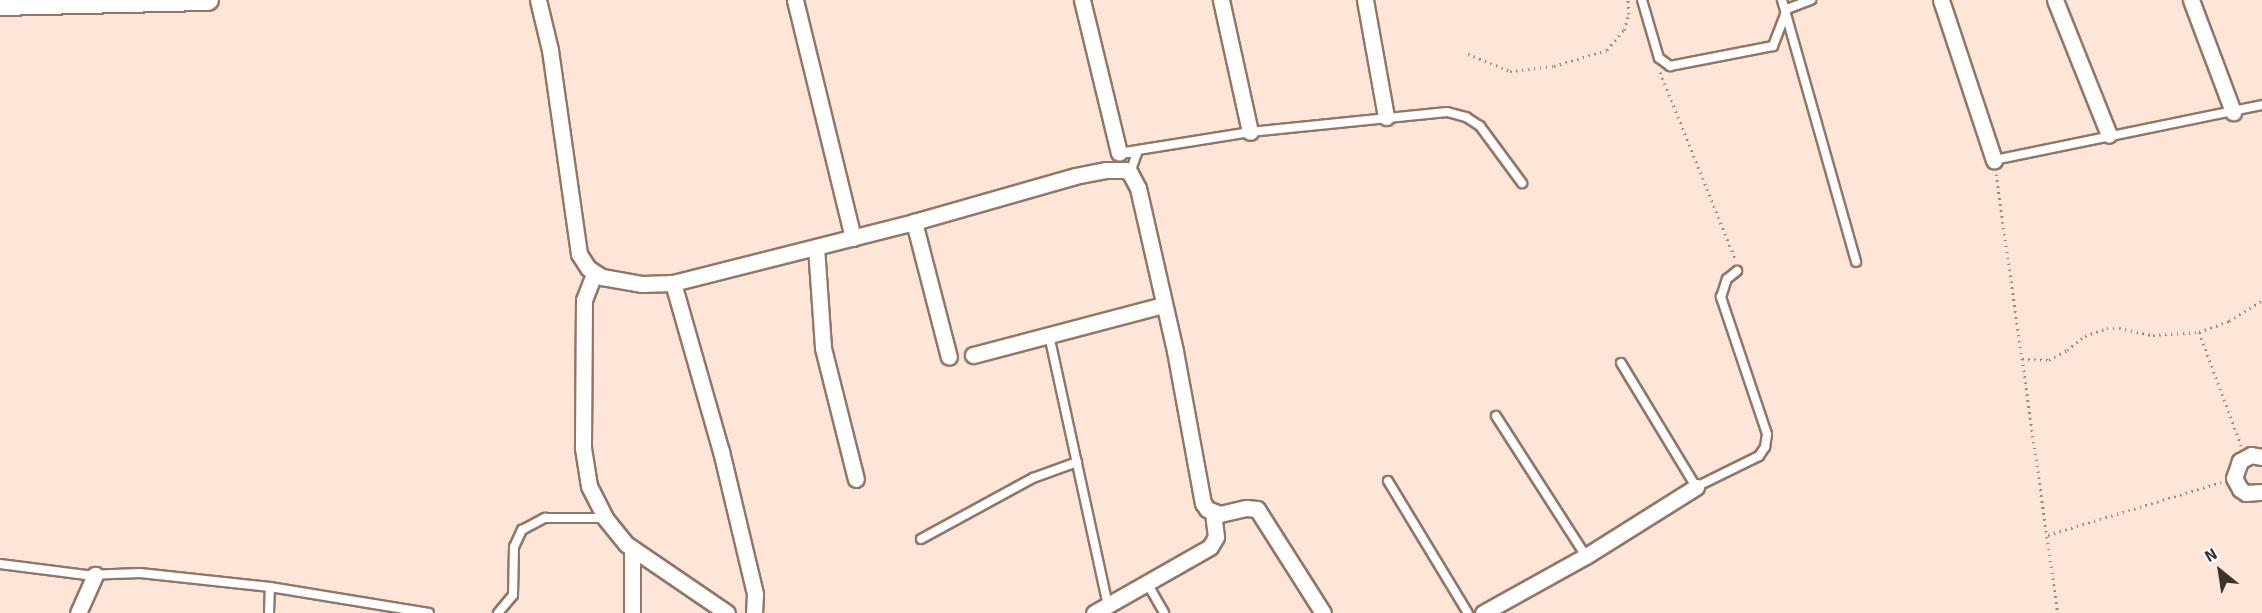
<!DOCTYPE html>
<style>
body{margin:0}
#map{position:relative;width:2262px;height:613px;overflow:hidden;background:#fde6d8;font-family:Signika,sans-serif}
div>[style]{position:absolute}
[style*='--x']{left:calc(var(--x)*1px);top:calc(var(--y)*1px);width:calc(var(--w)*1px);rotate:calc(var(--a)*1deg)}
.path>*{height:3px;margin-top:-1.5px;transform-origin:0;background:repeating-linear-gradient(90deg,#9b8a80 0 1.5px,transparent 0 6px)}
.roads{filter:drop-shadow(2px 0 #917767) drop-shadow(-2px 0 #917767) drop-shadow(0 2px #917767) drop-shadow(0 -2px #917767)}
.service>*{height:8px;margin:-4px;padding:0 4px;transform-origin:4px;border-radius:4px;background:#fff}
.minor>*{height:15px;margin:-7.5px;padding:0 7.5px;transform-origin:7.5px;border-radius:7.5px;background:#fff}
.tertiary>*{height:20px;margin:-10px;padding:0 10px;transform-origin:10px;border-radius:10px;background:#fff}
span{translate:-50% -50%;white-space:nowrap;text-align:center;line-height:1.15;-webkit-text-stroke:6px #fff;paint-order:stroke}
.north{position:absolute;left:2190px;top:541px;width:60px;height:60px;-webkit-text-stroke:4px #fff;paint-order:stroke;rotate:330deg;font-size:16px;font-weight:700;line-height:24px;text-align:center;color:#3e332c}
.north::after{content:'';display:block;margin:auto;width:21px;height:27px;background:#3e332c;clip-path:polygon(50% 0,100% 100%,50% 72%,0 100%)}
</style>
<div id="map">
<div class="path">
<div style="--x:1468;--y:54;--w:45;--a:22"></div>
<div style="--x:1510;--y:71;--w:44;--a:-6.5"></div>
<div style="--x:1554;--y:66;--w:55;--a:-16.8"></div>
<div style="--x:1607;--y:50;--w:26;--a:-50"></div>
<div style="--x:1624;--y:30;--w:17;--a:-73"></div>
<div style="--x:1629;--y:14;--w:14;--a:-94"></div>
<div style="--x:1660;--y:72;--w:204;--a:68.1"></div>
<div style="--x:1996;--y:174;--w:443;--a:82"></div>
<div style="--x:2199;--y:332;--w:121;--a:69.6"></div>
<div style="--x:2022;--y:359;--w:27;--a:2"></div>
<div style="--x:2049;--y:360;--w:21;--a:-29"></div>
<div style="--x:2067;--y:350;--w:23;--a:-38"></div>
<div style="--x:2085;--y:336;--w:23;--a:-20"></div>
<div style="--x:2107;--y:328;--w:12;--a:0"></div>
<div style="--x:2119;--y:328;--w:35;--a:12"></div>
<div style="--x:2153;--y:335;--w:46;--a:-3.7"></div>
<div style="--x:2199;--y:332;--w:32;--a:-20"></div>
<div style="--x:2229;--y:321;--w:39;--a:-32"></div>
<div style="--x:2048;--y:535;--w:181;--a:-17"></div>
</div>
<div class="roads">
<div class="service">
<div style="--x:1642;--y:0;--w:60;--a:73.7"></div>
<div style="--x:1659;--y:58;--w:14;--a:36"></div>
<div style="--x:1670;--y:66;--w:105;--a:-11"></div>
<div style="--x:1773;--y:46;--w:40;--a:-69"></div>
<div style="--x:1787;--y:9;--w:26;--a:-21"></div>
<div style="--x:1782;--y:0;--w:272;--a:74.2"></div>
<div style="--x:1994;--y:160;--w:274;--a:-11.6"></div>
<div style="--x:1130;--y:173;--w:21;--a:-71"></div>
<div style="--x:1137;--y:153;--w:18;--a:180"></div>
<div style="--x:1119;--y:153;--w:133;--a:-9.1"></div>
<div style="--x:1250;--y:132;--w:198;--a:-5.8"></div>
<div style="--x:1447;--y:112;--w:20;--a:15"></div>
<div style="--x:1466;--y:117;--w:17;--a:33"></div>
<div style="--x:1480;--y:126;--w:71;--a:53.6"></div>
<div style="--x:1049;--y:335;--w:276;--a:77.7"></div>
<div style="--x:1621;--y:363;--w:145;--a:58.8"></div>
<div style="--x:1696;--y:487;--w:70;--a:-26.2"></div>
<div style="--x:1759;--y:456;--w:11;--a:-56"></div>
<div style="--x:1765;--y:447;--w:13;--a:-81"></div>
<div style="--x:1767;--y:434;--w:145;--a:-108.6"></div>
<div style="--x:1721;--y:297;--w:19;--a:-72"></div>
<div style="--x:1727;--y:279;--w:13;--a:-39"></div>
<div style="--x:1496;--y:416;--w:166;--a:57.3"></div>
<div style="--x:1388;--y:481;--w:154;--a:58.8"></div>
<div style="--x:921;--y:539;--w:128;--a:-28.6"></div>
<div style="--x:1033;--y:478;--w:47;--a:-20"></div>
<div style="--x:0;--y:564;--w:87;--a:7.3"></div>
<div style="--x:86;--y:575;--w:54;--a:-2.1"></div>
<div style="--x:140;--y:573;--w:131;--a:6.1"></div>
<div style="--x:270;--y:587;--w:161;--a:9.3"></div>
<div style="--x:1147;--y:583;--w:34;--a:60"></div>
<div style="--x:269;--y:613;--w:26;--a:-88"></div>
<div style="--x:498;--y:613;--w:23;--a:-50"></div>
<div style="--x:513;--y:595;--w:48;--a:-88.8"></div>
<div style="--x:514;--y:547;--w:19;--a:-65"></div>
<div style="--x:522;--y:530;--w:26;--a:-28"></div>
<div style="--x:545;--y:518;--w:60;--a:0"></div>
</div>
<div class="minor">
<div style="--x:538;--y:0;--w:51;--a:76.5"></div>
<div style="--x:550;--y:50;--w:206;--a:81.9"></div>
<div style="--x:579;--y:254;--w:17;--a:57"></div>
<div style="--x:588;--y:268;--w:17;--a:33"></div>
<div style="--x:602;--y:277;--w:41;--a:9.9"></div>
<div style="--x:642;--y:284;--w:31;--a:-2"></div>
<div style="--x:673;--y:283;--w:249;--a:-14.2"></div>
<div style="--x:914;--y:222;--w:167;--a:-15.9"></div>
<div style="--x:1075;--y:176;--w:32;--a:-11"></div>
<div style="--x:1106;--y:170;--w:19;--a:0"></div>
<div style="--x:1125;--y:170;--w:6;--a:31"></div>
<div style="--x:1130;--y:173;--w:17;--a:62"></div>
<div style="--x:1138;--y:188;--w:167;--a:77.2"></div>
<div style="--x:1175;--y:351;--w:155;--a:79.6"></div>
<div style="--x:1203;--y:503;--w:7;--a:56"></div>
<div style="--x:1207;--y:509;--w:14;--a:21"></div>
<div style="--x:1220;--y:514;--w:27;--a:-13"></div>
<div style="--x:1246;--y:508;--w:11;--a:5"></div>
<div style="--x:1257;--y:509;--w:123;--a:57.6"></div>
<div style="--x:795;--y:0;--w:245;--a:76.3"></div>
<div style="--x:1082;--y:0;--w:157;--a:76.4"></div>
<div style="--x:1221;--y:0;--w:135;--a:77.6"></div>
<div style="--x:1365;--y:0;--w:119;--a:79.8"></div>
<div style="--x:1941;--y:0;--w:169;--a:71.7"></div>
<div style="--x:2055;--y:0;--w:145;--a:68.2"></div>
<div style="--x:2191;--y:0;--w:120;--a:69.4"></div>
<div style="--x:914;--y:222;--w:139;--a:75.5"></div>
<div style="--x:816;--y:247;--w:101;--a:86"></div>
<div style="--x:823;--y:348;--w:135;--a:75.9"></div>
<div style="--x:594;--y:274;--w:28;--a:111"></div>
<div style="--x:584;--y:300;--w:148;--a:90.4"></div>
<div style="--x:583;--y:448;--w:38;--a:81"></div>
<div style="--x:589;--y:486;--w:36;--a:63"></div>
<div style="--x:605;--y:518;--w:33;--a:51"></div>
<div style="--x:626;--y:544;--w:122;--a:34.3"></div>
<div style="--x:673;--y:283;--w:175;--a:74.1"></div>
<div style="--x:721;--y:451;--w:147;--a:76.6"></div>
<div style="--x:755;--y:594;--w:19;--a:93"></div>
<div style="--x:973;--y:355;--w:197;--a:-14.7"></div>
<div style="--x:2262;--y:457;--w:11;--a:-170"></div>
<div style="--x:2251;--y:455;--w:13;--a:151"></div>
<div style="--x:2240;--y:461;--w:18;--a:109"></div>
<div style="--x:2234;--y:478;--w:13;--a:61"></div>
<div style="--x:2240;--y:489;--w:7;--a:34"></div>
<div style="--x:2246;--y:493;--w:16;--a:-4"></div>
<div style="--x:78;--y:613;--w:42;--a:-65.9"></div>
<div style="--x:632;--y:613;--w:64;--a:-90"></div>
<div style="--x:1094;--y:613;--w:133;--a:-29.6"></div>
<div style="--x:1210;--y:547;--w:12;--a:-59"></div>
<div style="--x:1216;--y:537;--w:25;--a:-97"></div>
<div style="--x:1483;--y:613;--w:118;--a:-29"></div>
<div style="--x:1586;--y:556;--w:130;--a:-32.1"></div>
</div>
<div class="tertiary">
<div style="--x:0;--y:5;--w:208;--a:-1.4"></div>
</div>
</div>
<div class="north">N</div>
</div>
